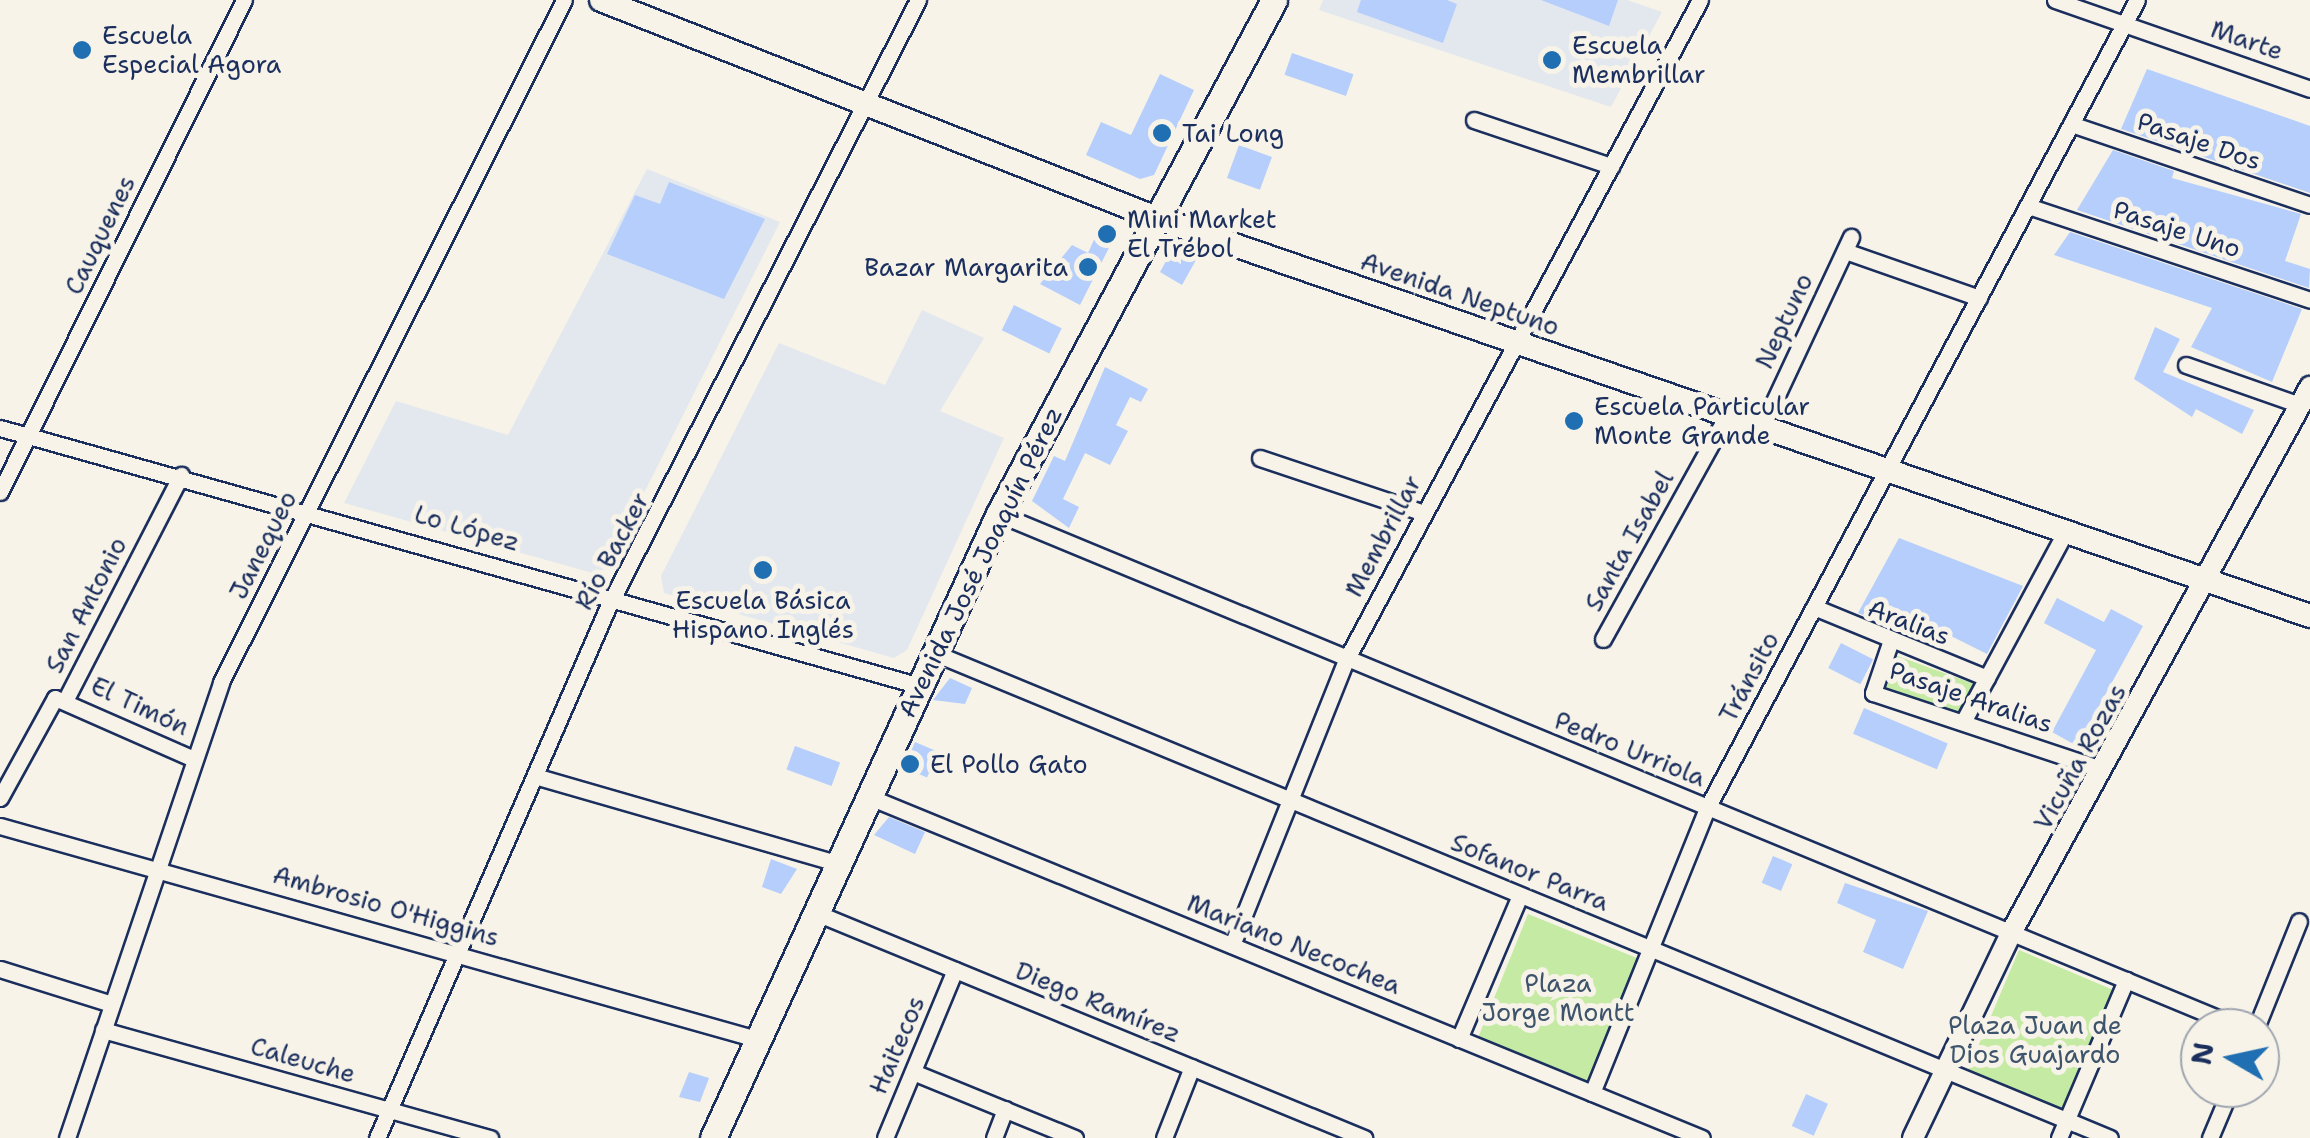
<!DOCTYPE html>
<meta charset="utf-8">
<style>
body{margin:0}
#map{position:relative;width:2310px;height:1138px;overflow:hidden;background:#f7f3e8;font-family:"Shantell Sans",sans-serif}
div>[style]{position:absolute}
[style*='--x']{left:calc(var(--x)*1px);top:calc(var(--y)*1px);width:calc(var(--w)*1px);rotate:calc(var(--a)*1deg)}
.built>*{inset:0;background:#e3e8ee}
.green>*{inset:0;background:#c5eaa4;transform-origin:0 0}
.building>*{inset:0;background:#b5cefc;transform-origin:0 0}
.roads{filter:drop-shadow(2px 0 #1b2f5e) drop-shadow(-2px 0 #1b2f5e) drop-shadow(0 2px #1b2f5e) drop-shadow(0 -2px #1b2f5e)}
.minor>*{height:15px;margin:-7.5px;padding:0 7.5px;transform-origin:7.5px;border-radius:7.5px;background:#f7f3e8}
.tertiary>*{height:20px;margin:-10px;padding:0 10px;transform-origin:10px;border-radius:10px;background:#f7f3e8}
.secondary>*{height:22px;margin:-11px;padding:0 11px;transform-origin:11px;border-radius:11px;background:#f7f3e8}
.primary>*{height:25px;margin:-12.5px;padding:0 12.5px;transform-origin:12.5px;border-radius:12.5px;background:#f7f3e8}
.dots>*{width:28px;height:28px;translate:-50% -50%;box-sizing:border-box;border:5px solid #f7f3e8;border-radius:50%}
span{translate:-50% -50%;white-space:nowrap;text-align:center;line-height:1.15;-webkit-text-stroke:10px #f7f3e8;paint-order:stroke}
.poi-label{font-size:25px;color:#1b2f5e}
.left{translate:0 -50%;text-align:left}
.right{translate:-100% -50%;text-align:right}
.street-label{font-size:25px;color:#1b2f5e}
.park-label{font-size:25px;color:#3d546c}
.north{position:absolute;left:2180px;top:1008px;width:100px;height:100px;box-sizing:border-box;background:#f7f3e8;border:2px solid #9fa5b1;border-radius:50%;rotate:279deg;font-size:28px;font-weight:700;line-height:40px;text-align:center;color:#1b2f5e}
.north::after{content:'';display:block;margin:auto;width:35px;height:45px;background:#1f6fb2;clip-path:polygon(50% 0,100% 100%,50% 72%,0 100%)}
</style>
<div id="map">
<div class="built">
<div style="clip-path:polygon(1323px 0,1627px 0,1662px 12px,1611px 107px,1319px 10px)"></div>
<div style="clip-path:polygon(647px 169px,780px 222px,607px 567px,596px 574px,344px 503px,396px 401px,508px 435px)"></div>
<div style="clip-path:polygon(922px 310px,984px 338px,940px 411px,1004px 438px,907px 650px,894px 658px,664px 593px,661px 576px,779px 343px,885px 385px)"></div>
</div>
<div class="green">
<div style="left:1892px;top:654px;width:89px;height:38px;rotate:20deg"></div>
<div style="left:1528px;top:914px;width:118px;height:134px;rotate:22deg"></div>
<div style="left:2019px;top:950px;width:103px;height:134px;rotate:23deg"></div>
</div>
<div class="building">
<div style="clip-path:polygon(1361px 0,1447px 0,1457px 4px,1443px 43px,1357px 12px)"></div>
<div style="clip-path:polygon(1541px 0,1618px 0,1609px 26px)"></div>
<div style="left:1292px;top:53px;width:65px;height:23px;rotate:19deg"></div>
<div style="clip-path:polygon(2147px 69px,2310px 126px,2310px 193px,2121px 129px)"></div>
<div style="clip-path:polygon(1160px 74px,1194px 90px,1154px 175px,1140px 179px,1086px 155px,1101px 122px,1131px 135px)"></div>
<div style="left:1239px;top:145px;width:35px;height:35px;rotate:20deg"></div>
<div style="clip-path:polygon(2113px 150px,2174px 171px,2172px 178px,2301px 214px,2285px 261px,2310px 269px,2309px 288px,2077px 210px)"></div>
<div style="clip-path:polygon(669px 182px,765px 219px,724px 299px,607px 254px,635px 195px,660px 204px)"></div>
<div style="clip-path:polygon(1101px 224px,1117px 232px,1080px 305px,1040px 284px,1072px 245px,1088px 253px)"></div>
<div style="clip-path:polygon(2070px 232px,2302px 309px,2272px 382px,2191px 347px,2212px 308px,2054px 255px)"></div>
<div style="clip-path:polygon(1183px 253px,1196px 260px,1182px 285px,1160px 272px,1170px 254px)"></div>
<div style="left:1014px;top:305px;width:53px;height:28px;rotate:26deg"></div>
<div style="clip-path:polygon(2155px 327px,2180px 339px,2163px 372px,2254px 410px,2242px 434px,2196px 409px,2192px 417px,2134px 379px)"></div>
<div style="clip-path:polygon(1105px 367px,1148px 389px,1141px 402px,1130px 397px,1116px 425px,1128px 431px,1110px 465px,1085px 453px,1063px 499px,1079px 507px,1069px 528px,1032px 501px,1054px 456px,1065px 461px)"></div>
<div style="clip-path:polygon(1899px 538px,2023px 586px,1987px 654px,1893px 607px,1885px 624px,1858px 613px)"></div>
<div style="clip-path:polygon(2057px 598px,2104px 622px,2111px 609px,2143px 626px,2077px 746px,2052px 732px,2096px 650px,2044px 623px)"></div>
<div style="left:1841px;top:643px;width:36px;height:28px;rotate:27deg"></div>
<div style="clip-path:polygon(950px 678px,972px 688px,965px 704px,933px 700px)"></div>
<div style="left:1864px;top:708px;width:91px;height:28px;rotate:23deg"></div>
<div style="left:915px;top:742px;width:25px;height:28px;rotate:23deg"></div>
<div style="left:795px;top:746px;width:48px;height:25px;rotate:20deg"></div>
<div style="clip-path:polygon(889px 817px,925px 832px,915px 854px,874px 835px)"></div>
<div style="left:1773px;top:856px;width:21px;height:29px;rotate:23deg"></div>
<div style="clip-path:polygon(771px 859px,797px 869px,781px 894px,762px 887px)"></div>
<div style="clip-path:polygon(1845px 883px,1928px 911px,1903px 969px,1863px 952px,1876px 920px,1837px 903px)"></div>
<div style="clip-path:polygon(689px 1072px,709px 1078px,700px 1102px,679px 1097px)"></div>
<div style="left:1806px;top:1094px;width:24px;height:35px;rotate:24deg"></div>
</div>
<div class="roads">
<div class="minor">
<div style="--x:2055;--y:0;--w:270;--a:19.2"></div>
<div style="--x:1474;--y:120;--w:145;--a:18.6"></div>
<div style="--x:2071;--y:124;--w:252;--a:18.7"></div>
<div style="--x:2028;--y:206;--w:297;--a:18.4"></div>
<div style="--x:1845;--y:251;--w:142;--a:19.3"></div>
<div style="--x:2186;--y:365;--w:121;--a:19.3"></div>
<div style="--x:1762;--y:427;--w:210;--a:-64.9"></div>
<div style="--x:0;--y:428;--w:952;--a:15.66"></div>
<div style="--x:1260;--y:458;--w:173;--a:18.5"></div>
<div style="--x:0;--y:492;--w:549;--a:-63.62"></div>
<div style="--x:999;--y:514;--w:1345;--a:22.47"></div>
<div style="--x:1814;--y:607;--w:187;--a:22.3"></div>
<div style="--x:1603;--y:639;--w:256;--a:-61"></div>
<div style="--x:1890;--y:643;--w:53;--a:108.8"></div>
<div style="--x:1873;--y:693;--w:241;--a:18.4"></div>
<div style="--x:932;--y:652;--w:1274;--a:22.42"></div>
<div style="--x:66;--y:699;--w:252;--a:-62.8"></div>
<div style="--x:1963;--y:722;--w:217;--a:-61.7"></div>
<div style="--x:535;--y:776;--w:313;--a:16.1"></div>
<div style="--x:867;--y:796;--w:902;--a:22.27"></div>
<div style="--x:0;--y:798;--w:114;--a:-61.2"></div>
<div style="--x:55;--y:698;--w:150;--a:23.7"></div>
<div style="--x:0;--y:826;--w:786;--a:15.72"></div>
<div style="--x:814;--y:912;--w:595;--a:22.34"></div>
<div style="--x:1232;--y:945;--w:307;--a:-68.2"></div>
<div style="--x:1346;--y:660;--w:749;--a:-61.79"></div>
<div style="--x:0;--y:969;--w:117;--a:17.4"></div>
<div style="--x:2256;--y:1028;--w:115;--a:-68.1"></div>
<div style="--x:103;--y:1030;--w:402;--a:15.6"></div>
<div style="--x:1459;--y:1039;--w:156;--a:-67"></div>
<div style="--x:913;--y:1072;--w:175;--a:22.2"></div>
<div style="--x:1592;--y:1093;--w:307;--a:-68"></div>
<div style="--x:1707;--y:808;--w:915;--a:-61.98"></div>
<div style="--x:67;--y:1138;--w:481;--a:-71.3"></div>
<div style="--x:221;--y:682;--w:763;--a:-63.3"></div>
<div style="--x:377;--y:1138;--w:577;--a:-66.5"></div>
<div style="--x:607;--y:609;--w:684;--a:-62.95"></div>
<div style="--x:885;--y:1138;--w:182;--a:-67.4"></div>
<div style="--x:994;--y:1138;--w:31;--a:-69"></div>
<div style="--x:1164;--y:1138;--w:76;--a:-68.5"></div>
<div style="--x:2059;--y:1138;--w:172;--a:-67"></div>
<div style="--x:2210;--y:1138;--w:54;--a:-67.2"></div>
</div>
<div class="tertiary">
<div style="--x:1913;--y:1138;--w:227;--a:-64.4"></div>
<div style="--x:2011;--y:933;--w:623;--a:-61.29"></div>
</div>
<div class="secondary">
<div style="--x:601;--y:0;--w:599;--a:21.43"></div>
<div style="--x:1159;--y:219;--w:1218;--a:19.03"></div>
</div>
<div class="primary">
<div style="--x:713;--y:1138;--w:686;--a:-65.38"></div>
<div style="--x:999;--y:514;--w:583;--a:-61.85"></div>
</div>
</div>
<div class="dots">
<div style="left:82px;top:50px;background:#1f6fb2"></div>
<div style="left:1552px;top:60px;background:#1f6fb2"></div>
<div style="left:1162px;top:133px;background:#1f6fb2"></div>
<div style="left:1107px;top:234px;background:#1f6fb2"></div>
<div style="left:1088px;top:267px;background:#1f6fb2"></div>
<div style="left:1574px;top:421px;background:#1f6fb2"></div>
<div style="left:763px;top:570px;background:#1f6fb2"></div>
<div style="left:910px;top:764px;background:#1f6fb2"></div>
</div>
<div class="poi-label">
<span class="left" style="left:102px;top:50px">Escuela<br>Especial Agora</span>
<span class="left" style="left:1572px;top:60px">Escuela<br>Membrillar</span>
<span class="left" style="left:1182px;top:133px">Tai Long</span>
<span class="left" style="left:1127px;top:234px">Mini Market<br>El Trébol</span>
<span class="right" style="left:1068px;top:267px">Bazar Margarita</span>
<span class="left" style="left:1594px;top:421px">Escuela Particular<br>Monte Grande</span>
<span style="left:763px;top:615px">Escuela Básica<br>Hispano Inglés</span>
<span class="left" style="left:930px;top:764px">El Pollo Gato</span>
</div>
<div class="street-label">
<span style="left:2247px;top:40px;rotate:19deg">Marte</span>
<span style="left:2199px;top:141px;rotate:19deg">Pasaje Dos</span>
<span style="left:2177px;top:229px;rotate:18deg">Pasaje Uno</span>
<span style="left:100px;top:235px;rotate:-64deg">Cauquenes</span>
<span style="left:1460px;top:294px;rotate:19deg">Avenida Neptuno</span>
<span style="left:1784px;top:321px;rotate:-65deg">Neptuno</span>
<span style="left:467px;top:528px;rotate:16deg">Lo López</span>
<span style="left:1383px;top:536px;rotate:-62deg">Membrillar</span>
<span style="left:1629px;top:541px;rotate:-61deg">Santa Isabel</span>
<span style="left:263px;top:545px;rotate:-63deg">Janequeo</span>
<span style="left:612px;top:551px;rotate:-62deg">Río Backer</span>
<span style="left:980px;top:562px;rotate:-64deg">Avenida José Joaquín Pérez</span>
<span style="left:86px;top:605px;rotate:-63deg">San Antonio</span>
<span style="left:1909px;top:622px;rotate:21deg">Aralias</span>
<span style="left:1749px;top:677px;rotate:-62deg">Tránsito</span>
<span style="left:1971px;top:697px;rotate:19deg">Pasaje Aralias</span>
<span style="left:140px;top:706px;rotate:25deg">El Timón</span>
<span style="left:1630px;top:749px;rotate:22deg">Pedro Urriola</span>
<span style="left:2080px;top:757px;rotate:-61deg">Vicuña Rozas</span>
<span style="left:1530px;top:872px;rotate:22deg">Sofanor Parra</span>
<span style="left:386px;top:906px;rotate:16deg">Ambrosio O'Higgins</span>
<span style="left:1294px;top:944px;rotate:22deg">Mariano Necochea</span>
<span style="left:1098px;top:1002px;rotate:22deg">Diego Ramírez</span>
<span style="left:897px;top:1045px;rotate:-67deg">Haitecos</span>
<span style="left:303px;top:1060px;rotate:16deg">Caleuche</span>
</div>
<div class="park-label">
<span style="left:1558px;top:998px">Plaza<br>Jorge Montt</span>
<span style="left:2035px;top:1040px">Plaza Juan de<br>Dios Guajardo</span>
</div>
<div class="north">N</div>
</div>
